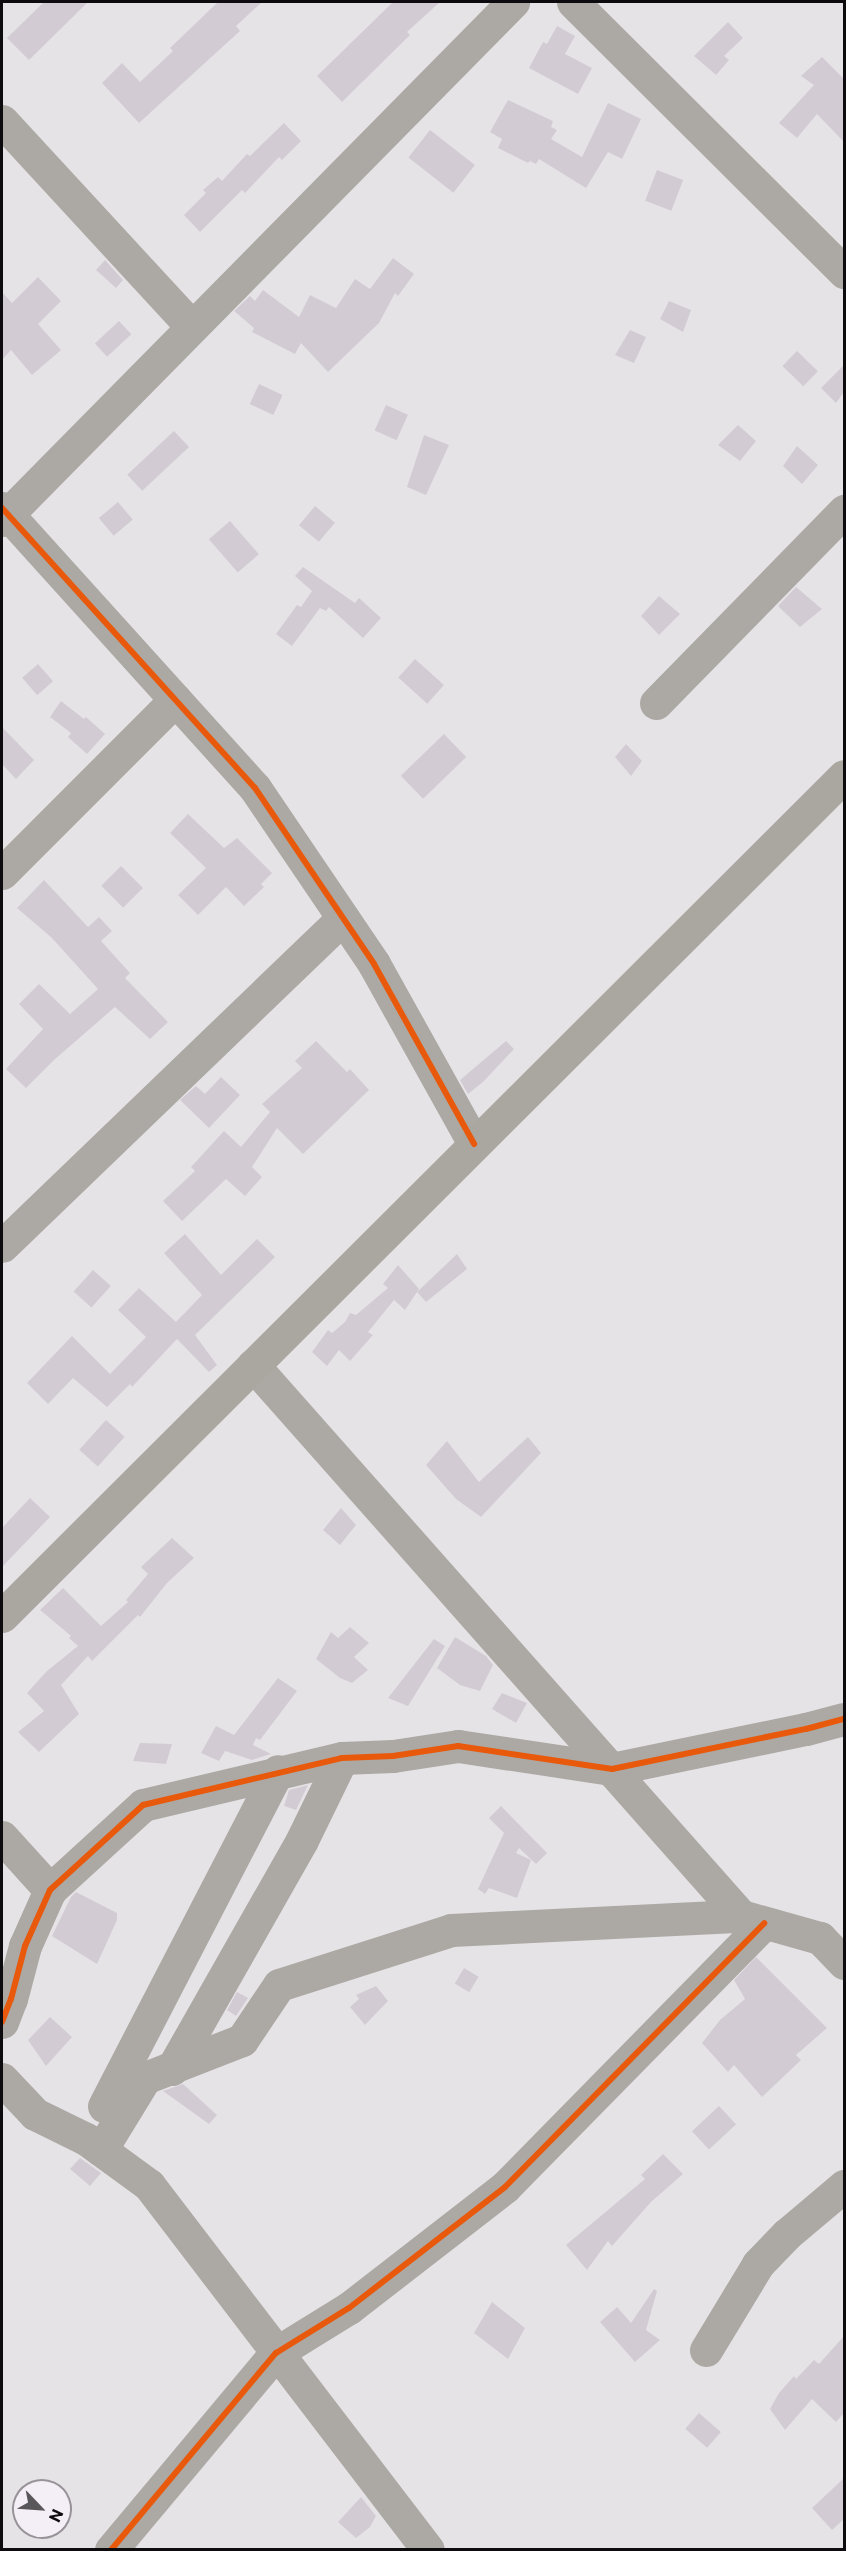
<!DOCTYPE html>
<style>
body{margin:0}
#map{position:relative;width:846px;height:2551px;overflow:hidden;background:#e6e3e7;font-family:Commissioner,sans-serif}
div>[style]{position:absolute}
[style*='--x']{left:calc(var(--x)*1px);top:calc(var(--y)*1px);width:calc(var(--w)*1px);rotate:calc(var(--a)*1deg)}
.building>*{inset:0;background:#d2cbd4;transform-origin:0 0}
.minor>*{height:33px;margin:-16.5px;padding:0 16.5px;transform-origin:16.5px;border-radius:16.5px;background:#aca9a4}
.highway>*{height:33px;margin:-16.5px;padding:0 16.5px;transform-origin:16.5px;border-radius:16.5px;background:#aaa7a1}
.cycleway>*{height:6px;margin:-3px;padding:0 3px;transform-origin:3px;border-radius:3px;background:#e8590c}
span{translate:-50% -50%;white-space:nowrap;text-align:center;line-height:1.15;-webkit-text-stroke:4.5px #f4eef6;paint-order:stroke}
.frame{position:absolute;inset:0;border:3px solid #0d0b0e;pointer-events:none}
.north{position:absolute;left:12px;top:2479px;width:60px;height:60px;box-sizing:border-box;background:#f4eef6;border:2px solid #989399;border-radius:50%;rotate:115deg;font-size:16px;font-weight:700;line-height:24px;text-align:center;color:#0d0b0e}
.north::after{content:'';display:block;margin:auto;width:21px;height:27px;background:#59575a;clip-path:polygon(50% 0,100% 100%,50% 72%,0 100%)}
</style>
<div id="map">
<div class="building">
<div style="clip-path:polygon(44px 2px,88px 2px,29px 60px,7px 38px)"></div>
<div style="clip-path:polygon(218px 2px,262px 2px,236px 26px,240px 31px,139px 123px,102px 83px,122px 63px,140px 82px,173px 51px,170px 48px)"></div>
<div style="clip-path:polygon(393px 2px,440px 2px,407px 32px,410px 35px,342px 102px,317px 76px)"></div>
<div style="clip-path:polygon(728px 22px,743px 38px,724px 56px,729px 60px,716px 75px,694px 56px)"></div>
<div style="clip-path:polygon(557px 26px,575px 36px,565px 54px,592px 68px,578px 94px,529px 68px,543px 42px,547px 44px)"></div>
<div style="clip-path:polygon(822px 57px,844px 79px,844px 142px,817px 114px,797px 138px,779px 123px,814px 85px,801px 76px)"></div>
<div style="clip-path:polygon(508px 100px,553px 121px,551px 127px,557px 130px,551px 139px,582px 157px,608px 103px,641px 119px,622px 159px,608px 152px,586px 188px,539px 159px,536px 164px,530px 161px,528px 163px,498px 148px,502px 139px,490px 132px)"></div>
<div style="clip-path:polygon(284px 123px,301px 141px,282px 160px,279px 157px,245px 193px,242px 190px,200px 232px,184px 215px,206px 193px,203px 190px,218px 177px,222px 181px,247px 154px,250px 156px)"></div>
<div style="left:430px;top:130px;width:57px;height:35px;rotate:38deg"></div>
<div style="left:657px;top:170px;width:28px;height:33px;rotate:21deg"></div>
<div style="clip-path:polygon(393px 258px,414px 274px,398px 296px,395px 293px,379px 323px,328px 372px,301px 343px,295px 354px,252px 332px,254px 328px,234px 311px,250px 296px,255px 301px,263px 290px,299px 317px,310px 295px,336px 308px,355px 279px,370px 289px)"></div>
<div style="clip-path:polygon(105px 260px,123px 280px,116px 288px,96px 270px)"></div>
<div style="clip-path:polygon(38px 277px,61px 301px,38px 324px,61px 350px,32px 375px,11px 350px,2px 360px,2px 292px,12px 303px)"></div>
<div style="clip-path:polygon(669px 301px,691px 310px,683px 332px,660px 319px)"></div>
<div style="left:119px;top:321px;width:18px;height:33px;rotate:47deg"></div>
<div style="clip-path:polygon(630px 330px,646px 337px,634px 363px,615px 355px)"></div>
<div style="left:797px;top:351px;width:29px;height:21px;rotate:44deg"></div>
<div style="clip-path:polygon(844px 365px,844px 392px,836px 403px,821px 388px)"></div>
<div style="left:259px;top:384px;width:26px;height:22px;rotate:25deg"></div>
<div style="left:386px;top:405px;width:24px;height:28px;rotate:24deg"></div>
<div style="clip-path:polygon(738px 425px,756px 441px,740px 461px,718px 445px)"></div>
<div style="left:174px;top:431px;width:22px;height:64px;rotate:47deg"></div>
<div style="clip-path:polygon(424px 435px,449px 445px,426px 495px,407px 487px)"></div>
<div style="clip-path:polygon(797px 446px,818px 465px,802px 484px,783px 466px)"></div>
<div style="left:118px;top:502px;width:23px;height:25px;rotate:50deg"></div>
<div style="left:315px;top:506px;width:26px;height:25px;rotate:40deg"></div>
<div style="left:230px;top:521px;width:44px;height:28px;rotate:49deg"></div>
<div style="clip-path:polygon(303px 567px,355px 603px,359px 598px,381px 618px,363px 638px,329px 607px,326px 611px,320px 608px,292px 646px,276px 634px,297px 605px,301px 607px,312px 591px,295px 576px)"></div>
<div style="clip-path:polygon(796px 587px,822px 609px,800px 627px,778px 606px)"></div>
<div style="clip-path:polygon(659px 596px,680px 614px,659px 635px,641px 616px)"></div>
<div style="left:415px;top:659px;width:39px;height:25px;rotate:42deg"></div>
<div style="left:38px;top:664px;width:23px;height:21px;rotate:49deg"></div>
<div style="clip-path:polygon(61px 701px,84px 719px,86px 717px,105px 734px,87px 754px,68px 737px,71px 733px,50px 717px)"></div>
<div style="clip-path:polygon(2px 727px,34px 760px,16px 779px,2px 764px)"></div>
<div style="left:444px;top:734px;width:32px;height:60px;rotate:46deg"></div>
<div style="clip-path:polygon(626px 744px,642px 761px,631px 776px,615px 757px)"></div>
<div style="clip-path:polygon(188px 814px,224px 848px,237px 838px,272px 873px,261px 884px,264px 887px,244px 906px,226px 887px,198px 915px,178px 895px,206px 868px,170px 833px)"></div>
<div style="left:121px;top:866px;width:31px;height:28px;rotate:45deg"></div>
<div style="clip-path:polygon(44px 880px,88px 927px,99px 917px,112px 931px,101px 941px,130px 973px,125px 978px,168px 1022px,150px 1039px,115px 1007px,54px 1060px,26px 1088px,6px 1069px,43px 1029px,19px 1004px,39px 984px,70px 1014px,98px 989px,52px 938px,17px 908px)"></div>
<div style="clip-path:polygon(316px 1041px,347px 1072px,350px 1069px,369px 1090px,303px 1154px,277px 1128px,252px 1167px,262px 1177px,245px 1196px,226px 1179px,182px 1221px,163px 1201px,195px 1171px,191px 1167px,224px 1131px,241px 1147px,270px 1112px,262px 1104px,302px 1068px,295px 1061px)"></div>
<div style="clip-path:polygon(506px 1041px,514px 1049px,483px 1082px,468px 1094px,460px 1080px)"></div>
<div style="clip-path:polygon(221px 1077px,240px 1095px,209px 1128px,180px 1100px,196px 1086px,205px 1094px)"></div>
<div style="clip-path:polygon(185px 1234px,221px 1275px,257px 1239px,275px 1257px,195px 1335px,217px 1365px,209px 1372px,177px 1339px,132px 1387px,130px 1384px,107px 1407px,73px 1378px,48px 1404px,27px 1383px,72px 1336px,110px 1374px,146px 1337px,118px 1310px,139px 1288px,176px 1322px,202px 1295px,164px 1253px)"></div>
<div style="clip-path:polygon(457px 1254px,467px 1269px,426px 1302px,417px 1292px)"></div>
<div style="clip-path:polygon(398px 1265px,419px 1289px,405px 1310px,394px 1300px,368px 1332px,373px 1335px,350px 1361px,339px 1350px,327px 1366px,312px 1352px,328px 1330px,332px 1333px,345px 1322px,350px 1313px,356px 1315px,388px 1288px,383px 1284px)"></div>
<div style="left:93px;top:1270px;width:24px;height:29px;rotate:42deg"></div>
<div style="left:106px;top:1420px;width:25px;height:40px;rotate:42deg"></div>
<div style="clip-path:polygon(528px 1437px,541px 1453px,481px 1517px,456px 1499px,426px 1465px,447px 1441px,479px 1482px)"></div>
<div style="clip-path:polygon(30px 1498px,50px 1517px,2px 1567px,2px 1528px)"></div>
<div style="clip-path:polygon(341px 1508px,356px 1525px,340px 1545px,323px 1530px)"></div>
<div style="clip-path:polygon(172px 1538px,194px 1558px,167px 1583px,140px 1617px,138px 1615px,92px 1661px,88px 1656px,61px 1685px,79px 1714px,39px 1752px,18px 1732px,44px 1711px,27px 1693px,47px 1671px,78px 1646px,69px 1638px,71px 1636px,40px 1610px,63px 1588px,101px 1626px,128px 1602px,126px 1600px,148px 1574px,141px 1567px)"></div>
<div style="clip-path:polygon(350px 1627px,369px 1643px,354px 1657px,368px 1670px,352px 1683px,340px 1678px,316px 1659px,331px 1632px,338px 1638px)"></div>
<div style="clip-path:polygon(455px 1637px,486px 1656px,493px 1665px,480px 1691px,460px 1685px,437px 1668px)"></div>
<div style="clip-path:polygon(434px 1639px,445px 1646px,408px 1706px,388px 1698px)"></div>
<div style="clip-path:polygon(278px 1678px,297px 1691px,260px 1740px,256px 1738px,253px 1745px,271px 1754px,252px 1760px,225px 1751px,219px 1761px,201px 1753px,216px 1726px,234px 1735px)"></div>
<div style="clip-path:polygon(502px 1693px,527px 1703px,516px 1723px,492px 1709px)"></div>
<div style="clip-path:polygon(140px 1743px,172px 1744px,166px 1764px,133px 1761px)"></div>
<div style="clip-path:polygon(308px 1785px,296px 1810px,284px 1806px,289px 1790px)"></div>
<div style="clip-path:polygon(501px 1806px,547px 1853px,536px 1864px,519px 1848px,516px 1853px,531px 1860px,517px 1898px,489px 1888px,485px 1894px,478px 1889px,504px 1833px,489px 1818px)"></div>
<div style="clip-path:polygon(76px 1892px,117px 1913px,117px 1920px,97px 1964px,52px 1936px,71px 1897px)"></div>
<div style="clip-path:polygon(756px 1957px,827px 2028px,796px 2055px,801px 2060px,762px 2097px,734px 2065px,728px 2072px,702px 2043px,720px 2020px,745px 1999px,734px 1980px)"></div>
<div style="left:464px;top:1968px;width:17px;height:18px;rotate:31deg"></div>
<div style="clip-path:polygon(376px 1986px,388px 2001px,365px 2025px,350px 2007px,359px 1999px,356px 1995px)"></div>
<div style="clip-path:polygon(237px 1992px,248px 1998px,236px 2016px,227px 2010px)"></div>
<div style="clip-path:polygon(50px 2017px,72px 2037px,46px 2066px,28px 2040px)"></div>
<div style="clip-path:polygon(183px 2084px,217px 2115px,209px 2124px,163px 2091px)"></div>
<div style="left:719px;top:2106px;width:25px;height:37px;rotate:47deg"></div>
<div style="clip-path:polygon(663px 2154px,683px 2174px,651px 2202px,612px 2246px,608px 2241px,587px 2270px,566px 2245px,645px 2179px,641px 2175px)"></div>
<div style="clip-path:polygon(80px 2158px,101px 2173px,90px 2186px,70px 2169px)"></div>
<div style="clip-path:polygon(654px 2289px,657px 2291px,646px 2330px,660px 2340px,635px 2362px,600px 2322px,617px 2307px,631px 2323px)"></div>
<div style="clip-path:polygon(492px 2302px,525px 2328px,508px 2359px,474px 2333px)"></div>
<div style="clip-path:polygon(844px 2336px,844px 2413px,836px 2422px,812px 2399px,785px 2430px,770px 2409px,779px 2393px,794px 2376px,796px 2379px,814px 2360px,819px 2364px)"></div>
<div style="left:699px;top:2413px;width:29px;height:21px;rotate:41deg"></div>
<div style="clip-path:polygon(844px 2478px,844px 2519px,832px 2530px,812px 2508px)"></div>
<div style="clip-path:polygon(361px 2497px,376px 2516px,370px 2527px,356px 2538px,338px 2522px)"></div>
</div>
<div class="minor">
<div style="--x:573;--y:2;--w:383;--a:44.9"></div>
<div style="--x:2;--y:121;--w:280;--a:47.3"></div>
<div style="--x:2;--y:508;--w:377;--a:47.9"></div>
<div style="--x:255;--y:788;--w:212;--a:55.9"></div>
<div style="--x:374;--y:964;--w:206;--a:60.9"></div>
<div style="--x:2;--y:520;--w:728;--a:-45.39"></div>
<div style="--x:656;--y:703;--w:269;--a:-45.6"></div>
<div style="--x:2;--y:873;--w:245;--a:-45"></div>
<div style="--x:2;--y:1246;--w:473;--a:-43.9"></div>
<div style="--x:253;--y:1365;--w:736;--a:48.47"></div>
<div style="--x:741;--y:1916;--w:82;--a:15.6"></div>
<div style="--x:820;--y:1938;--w:35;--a:46"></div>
<div style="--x:2;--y:1837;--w:72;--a:47.8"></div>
<div style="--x:2;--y:2022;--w:25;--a:-69"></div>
<div style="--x:11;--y:1999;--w:55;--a:-75.2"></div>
<div style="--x:25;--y:1946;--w:61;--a:-65.9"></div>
<div style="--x:50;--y:1890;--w:126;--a:-42.4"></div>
<div style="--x:143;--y:1805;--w:204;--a:-13.3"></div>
<div style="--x:342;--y:1758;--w:51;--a:-2.2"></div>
<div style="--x:393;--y:1756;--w:66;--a:-8.7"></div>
<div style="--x:458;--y:1746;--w:156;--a:8.5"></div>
<div style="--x:612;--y:1769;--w:198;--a:-11.7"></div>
<div style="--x:806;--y:1729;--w:39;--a:-15"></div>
<div style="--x:172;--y:2069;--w:263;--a:-60.4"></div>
<div style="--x:302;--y:1840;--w:91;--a:-64"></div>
<div style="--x:2;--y:2079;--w:48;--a:46.7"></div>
<div style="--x:35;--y:2114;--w:57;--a:26.1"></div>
<div style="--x:86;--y:2139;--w:78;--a:36.1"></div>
<div style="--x:149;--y:2185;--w:459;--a:52.6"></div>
<div style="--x:104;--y:2106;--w:377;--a:-62.6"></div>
<div style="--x:101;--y:2150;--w:84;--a:-58.6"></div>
<div style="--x:145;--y:2078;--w:104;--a:-21.4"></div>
<div style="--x:242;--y:2040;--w:66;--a:-56.1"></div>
<div style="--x:279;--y:1985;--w:181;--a:-17.7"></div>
<div style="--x:451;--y:1930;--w:290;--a:-2.8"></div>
<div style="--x:706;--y:2350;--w:100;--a:-58.8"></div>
<div style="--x:758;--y:2264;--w:42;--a:-46"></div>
<div style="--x:787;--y:2234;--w:75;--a:-40.1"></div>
<div style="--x:111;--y:2550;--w:257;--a:-50.1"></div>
<div style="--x:276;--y:2353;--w:86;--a:-31.7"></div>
<div style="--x:349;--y:2308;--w:197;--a:-37.8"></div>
<div style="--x:505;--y:2187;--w:370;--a:-45.5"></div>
</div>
<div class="highway">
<div style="--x:2;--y:1616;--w:1189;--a:-44.93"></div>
</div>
<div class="cycleway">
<div style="--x:2;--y:508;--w:377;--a:47.9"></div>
<div style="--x:255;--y:788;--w:212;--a:55.9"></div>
<div style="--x:374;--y:964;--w:206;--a:60.9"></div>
<div style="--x:2;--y:2022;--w:25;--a:-69"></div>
<div style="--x:11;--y:1999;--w:55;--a:-75.2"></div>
<div style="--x:25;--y:1946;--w:61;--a:-65.9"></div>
<div style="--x:50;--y:1890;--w:126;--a:-42.4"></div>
<div style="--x:143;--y:1805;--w:204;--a:-13.3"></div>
<div style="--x:342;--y:1758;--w:51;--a:-2.2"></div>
<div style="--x:393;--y:1756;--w:66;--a:-8.7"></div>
<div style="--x:458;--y:1746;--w:156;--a:8.5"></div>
<div style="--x:612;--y:1769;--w:198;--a:-11.7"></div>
<div style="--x:806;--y:1729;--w:39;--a:-15"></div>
<div style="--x:111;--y:2550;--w:257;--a:-50.1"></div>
<div style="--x:276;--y:2353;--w:86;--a:-31.7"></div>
<div style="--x:349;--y:2308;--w:197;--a:-37.8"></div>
<div style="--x:505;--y:2187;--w:370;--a:-45.5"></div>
</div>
<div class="frame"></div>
<div class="north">N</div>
</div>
